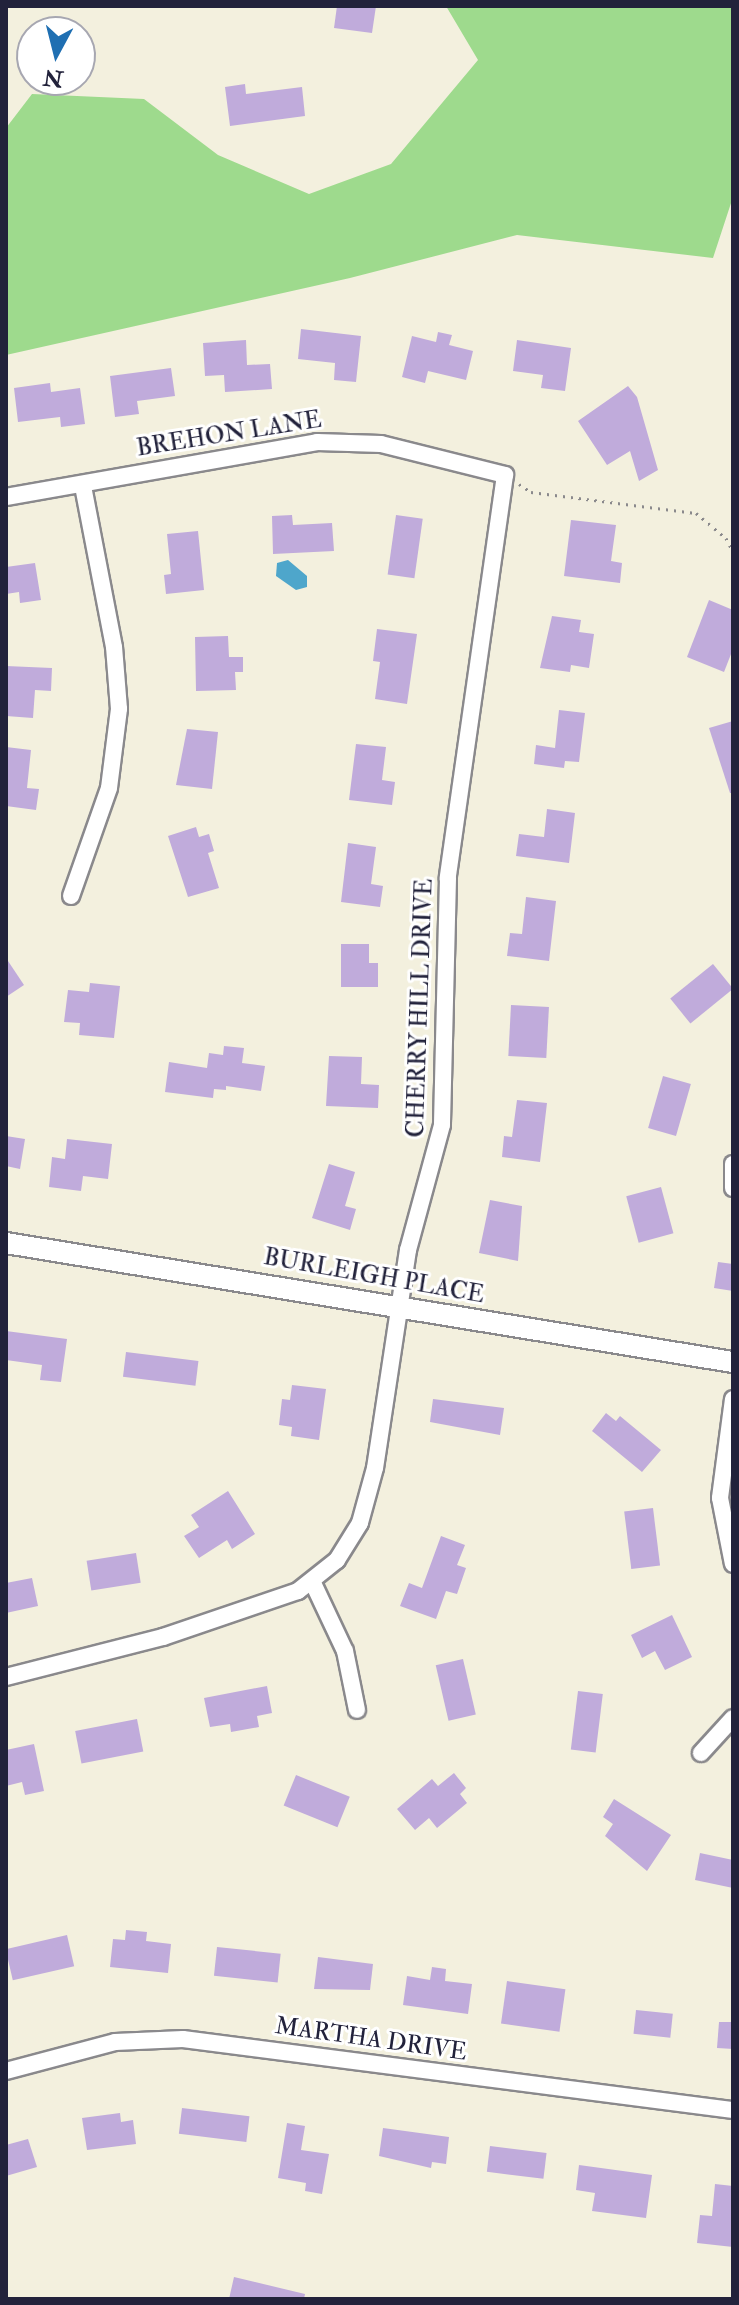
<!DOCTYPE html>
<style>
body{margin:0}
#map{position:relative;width:739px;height:2305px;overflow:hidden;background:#f3f0de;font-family:"IM FELL Double Pica",serif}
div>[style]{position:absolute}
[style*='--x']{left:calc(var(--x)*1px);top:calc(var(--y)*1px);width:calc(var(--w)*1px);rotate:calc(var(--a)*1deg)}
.green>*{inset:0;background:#9eda8d}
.water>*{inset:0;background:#4ea6cb}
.building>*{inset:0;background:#c0abdb;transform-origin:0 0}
.path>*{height:3px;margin-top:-1.5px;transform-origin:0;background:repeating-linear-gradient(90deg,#8a898c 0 2px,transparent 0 8px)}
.roads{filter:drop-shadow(2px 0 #8a898c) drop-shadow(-2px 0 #8a898c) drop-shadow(0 2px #8a898c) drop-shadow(0 -2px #8a898c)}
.minor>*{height:16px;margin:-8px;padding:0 8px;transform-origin:8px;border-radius:8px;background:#fff}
.tertiary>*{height:20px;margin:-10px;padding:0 10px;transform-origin:10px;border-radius:10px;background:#fff}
span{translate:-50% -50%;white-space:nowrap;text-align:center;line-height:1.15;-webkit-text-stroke:6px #fff;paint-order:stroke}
.street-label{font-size:24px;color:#22223b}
.frame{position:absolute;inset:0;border:8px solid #22223b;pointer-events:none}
.north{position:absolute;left:16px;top:16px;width:80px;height:80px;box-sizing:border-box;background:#fff;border:2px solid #a7a7b1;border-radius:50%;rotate:187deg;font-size:22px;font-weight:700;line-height:32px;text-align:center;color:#22223b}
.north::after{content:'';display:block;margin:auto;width:28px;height:36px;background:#1f6fb2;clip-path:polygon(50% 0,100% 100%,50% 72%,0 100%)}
</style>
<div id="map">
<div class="green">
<div style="clip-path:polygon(446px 6px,733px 6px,733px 197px,713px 258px,517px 235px,350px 278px,6px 355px,6px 128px,32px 94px,144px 99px,218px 155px,309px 194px,391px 164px,478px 60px)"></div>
</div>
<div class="water">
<div style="clip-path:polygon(288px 560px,307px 576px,307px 587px,296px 590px,276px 576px,277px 563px)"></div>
</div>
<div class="building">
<div style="clip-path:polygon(337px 6px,376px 6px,372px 33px,334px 28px)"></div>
<div style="clip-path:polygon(245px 84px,246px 94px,302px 87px,305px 116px,230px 126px,225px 87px)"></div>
<div style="clip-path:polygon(301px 329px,361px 336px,356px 382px,334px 380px,335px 363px,298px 359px)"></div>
<div style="clip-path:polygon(438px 332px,452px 335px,449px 345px,473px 351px,466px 380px,428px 371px,425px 383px,402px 377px,412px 336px,436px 342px)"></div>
<div style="clip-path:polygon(246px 340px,247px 365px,270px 364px,272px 389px,225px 392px,224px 375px,205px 376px,203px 343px)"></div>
<div style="clip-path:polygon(517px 340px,571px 348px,565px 391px,541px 388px,543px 375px,513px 371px)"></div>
<div style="clip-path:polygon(171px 368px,175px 396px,137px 401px,139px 414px,115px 417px,110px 376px)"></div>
<div style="clip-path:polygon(50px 383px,51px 392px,80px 388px,85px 424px,61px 427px,60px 417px,18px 422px,14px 388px)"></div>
<div style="clip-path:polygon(628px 386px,637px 397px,658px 470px,639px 481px,630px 451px,607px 465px,578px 421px)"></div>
<div style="clip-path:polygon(292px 515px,293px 525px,332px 523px,334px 551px,273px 554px,272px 516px)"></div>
<div style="left:396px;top:515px;width:27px;height:60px;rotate:8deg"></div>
<div style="clip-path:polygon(571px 520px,616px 525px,611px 561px,622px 563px,620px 583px,564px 576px)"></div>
<div style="clip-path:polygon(198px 531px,204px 590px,166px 594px,164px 575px,171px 574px,167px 534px)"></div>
<div style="clip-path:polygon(35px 563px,41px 600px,20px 603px,19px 592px,6px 594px,6px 567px)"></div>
<div style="clip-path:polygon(709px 600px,733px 610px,733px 649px,724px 672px,687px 657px)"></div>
<div style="clip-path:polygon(552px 616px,581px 620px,579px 632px,594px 634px,589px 668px,571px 665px,570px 672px,540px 668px)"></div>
<div style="clip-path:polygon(377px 629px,417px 634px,407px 704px,375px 699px,380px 662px,373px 661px)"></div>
<div style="clip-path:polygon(228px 636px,229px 657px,243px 657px,243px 672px,235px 672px,236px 690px,196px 691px,195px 637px)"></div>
<div style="clip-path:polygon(6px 666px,52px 668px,51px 691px,35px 690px,33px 718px,6px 716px)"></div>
<div style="clip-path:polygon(559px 710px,585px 713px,579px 762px,565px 761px,564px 768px,534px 764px,536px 745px,555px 748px)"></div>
<div style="clip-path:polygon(733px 721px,733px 793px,730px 793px,709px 728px)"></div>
<div style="clip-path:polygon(187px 729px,218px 732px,212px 789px,176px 785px)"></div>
<div style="clip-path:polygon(356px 744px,386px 747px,382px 780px,395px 782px,392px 805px,349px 800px)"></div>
<div style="clip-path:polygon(6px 747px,31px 750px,27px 788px,39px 789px,36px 810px,6px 806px)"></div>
<div style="clip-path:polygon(547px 809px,575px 813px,569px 863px,516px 856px,519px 834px,544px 837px)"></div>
<div style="clip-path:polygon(196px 827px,199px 837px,209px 834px,214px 851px,208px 853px,219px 888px,188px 897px,168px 836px)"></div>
<div style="clip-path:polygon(348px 843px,376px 847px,371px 884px,383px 886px,380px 907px,341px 902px)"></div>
<div style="clip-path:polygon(526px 897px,556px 901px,549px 961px,507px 956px,510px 933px,522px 934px)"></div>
<div style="clip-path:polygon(341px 944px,369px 944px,369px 963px,378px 963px,378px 987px,341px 987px)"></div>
<div style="clip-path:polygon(6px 958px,24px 985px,6px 997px)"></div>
<div style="left:713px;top:964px;width:32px;height:55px;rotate:51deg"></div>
<div style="clip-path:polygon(90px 983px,120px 986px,114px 1038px,79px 1035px,80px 1023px,64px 1022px,68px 990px,89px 992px)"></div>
<div style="left:511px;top:1005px;width:38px;height:51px;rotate:3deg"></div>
<div style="clip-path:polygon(224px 1046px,244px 1048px,242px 1063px,265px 1066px,261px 1091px,226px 1086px,226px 1090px,214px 1089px,213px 1098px,165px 1092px,169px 1062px,207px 1068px,209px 1053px,223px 1055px)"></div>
<div style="clip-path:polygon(329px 1056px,362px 1057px,361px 1084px,379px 1085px,378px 1108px,326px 1106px)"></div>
<div style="left:663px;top:1076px;width:29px;height:54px;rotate:16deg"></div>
<div style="clip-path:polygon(517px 1100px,547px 1103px,540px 1162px,502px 1157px,504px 1136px,512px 1137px)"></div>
<div style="clip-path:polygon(6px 1136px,25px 1139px,20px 1169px,6px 1166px)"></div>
<div style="clip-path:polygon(67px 1139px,112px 1144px,108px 1179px,83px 1176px,81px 1191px,49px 1187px,52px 1157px,65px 1159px)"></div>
<div style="clip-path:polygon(329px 1164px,355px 1172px,345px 1206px,356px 1209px,350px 1230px,312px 1218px)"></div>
<div style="left:661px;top:1187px;width:48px;height:36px;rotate:75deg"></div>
<div style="clip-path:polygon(490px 1200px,522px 1206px,518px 1261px,479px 1253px)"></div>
<div style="clip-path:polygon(718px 1262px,733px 1264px,733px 1291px,714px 1288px)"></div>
<div style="clip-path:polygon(6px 1331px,67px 1339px,61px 1382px,40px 1380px,42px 1365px,6px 1360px)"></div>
<div style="left:126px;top:1352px;width:73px;height:25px;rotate:7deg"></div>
<div style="clip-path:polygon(292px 1385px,326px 1389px,319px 1440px,291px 1436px,292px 1427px,279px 1425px,282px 1399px,290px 1400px)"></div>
<div style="clip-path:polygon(433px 1399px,504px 1408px,500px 1435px,430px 1422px)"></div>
<div style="clip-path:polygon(606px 1413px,616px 1421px,620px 1416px,661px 1450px,642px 1472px,592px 1431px)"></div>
<div style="clip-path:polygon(228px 1491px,255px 1534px,232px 1549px,227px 1540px,199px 1558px,184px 1536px,199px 1527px,191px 1515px)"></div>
<div style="left:653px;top:1508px;width:58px;height:29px;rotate:83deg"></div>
<div style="clip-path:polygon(441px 1536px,465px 1545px,457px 1565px,466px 1568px,457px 1594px,446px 1591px,436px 1619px,400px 1606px,409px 1583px,422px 1588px)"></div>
<div style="left:136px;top:1553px;width:30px;height:50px;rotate:81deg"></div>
<div style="clip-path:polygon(32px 1578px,38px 1606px,6px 1613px,6px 1583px)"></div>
<div style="clip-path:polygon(672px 1615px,692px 1657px,665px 1670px,655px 1651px,642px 1658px,631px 1635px)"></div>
<div style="left:463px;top:1659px;width:57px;height:28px;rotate:77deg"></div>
<div style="clip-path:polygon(267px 1686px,272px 1713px,257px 1716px,259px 1727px,231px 1732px,230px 1724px,210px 1727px,204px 1698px)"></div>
<div style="left:578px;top:1691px;width:25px;height:59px;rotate:7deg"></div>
<div style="left:137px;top:1719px;width:33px;height:63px;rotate:79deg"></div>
<div style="clip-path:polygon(34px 1744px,44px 1791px,25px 1795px,22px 1782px,6px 1786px,6px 1750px)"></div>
<div style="clip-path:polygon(454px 1773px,466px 1788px,460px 1794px,467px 1803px,437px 1828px,429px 1818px,415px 1830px,397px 1809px,432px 1779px,438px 1786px)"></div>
<div style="left:296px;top:1775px;width:58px;height:33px;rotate:22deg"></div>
<div style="clip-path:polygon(614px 1799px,671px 1835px,647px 1871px,605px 1836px,613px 1824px,603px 1817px)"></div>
<div style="clip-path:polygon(700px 1853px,733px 1860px,733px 1888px,695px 1880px)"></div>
<div style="clip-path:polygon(126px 1930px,147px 1932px,146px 1941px,171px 1944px,168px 1973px,110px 1967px,113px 1939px,125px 1940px)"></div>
<div style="left:67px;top:1935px;width:32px;height:63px;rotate:77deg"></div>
<div style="left:217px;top:1947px;width:64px;height:29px;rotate:6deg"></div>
<div style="clip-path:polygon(318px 1957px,373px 1964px,370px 1990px,314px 1989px)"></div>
<div style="clip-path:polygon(432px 1967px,446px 1969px,445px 1981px,472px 1984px,468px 2014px,403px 2005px,407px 1976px,430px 1980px)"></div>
<div style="left:507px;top:1981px;width:59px;height:43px;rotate:8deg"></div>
<div style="left:636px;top:2010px;width:37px;height:24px;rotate:6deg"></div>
<div style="clip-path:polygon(719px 2022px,733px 2022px,733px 2049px,717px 2048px)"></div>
<div style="left:182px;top:2108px;width:68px;height:26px;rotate:7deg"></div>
<div style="clip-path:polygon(120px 2113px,121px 2122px,133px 2120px,136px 2144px,87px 2150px,82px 2118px)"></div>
<div style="clip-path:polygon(287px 2123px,305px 2126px,301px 2150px,329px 2154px,322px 2194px,305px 2191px,306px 2183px,278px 2178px)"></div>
<div style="clip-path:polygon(383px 2128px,449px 2137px,446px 2164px,432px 2162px,431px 2168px,379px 2156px)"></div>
<div style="clip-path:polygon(28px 2139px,37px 2167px,6px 2176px,6px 2145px)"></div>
<div style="left:490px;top:2146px;width:57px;height:26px;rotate:7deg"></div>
<div style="clip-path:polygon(579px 2165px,652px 2175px,646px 2218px,592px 2211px,595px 2193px,576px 2190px)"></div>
<div style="clip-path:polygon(715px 2184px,733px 2186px,733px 2247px,697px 2243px,700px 2215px,712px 2216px)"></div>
<div style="clip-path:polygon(234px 2277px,305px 2294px,304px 2299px,229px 2299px)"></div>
</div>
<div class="path">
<div style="--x:519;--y:484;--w:14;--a:34"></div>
<div style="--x:531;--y:492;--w:166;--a:7.3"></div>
<div style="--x:696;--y:513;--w:39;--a:40"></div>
<div style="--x:726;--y:538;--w:16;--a:63"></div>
</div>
<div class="roads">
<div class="minor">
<div style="--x:6;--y:497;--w:316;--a:-10"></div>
<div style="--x:317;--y:442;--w:64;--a:1.8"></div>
<div style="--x:381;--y:444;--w:128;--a:14"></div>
<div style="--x:505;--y:475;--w:407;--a:98.1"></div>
<div style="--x:448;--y:878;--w:247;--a:91.4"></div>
<div style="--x:442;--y:1125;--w:130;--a:105.2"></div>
<div style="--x:408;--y:1250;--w:220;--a:98.6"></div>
<div style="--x:375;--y:1468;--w:57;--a:105.3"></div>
<div style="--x:360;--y:1523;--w:44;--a:121.9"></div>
<div style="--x:337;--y:1560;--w:50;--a:141.5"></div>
<div style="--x:298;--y:1591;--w:143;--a:161.2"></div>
<div style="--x:163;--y:1637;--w:162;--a:165.7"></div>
<div style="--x:71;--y:896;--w:114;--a:-70.6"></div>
<div style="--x:109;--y:788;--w:80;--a:-82.8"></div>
<div style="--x:119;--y:709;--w:62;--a:-94.6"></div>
<div style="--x:114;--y:647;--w:164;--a:-100.9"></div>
<div style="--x:733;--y:1164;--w:24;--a:90"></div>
<div style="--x:733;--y:1399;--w:100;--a:97.5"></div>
<div style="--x:720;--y:1498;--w:67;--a:78.9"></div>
<div style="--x:312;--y:1581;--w:77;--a:64.8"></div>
<div style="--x:345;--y:1651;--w:60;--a:78.5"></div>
<div style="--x:701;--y:1753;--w:47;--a:-47.6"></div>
<div style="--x:6;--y:2071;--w:113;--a:-14.9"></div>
<div style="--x:115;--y:2042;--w:68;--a:-2.5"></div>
<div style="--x:183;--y:2039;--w:555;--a:7.36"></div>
</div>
<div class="tertiary">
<div style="--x:6;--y:1243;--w:737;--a:9.3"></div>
</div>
</div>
<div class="street-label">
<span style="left:229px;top:434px;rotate:-9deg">BREHON LANE</span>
<span style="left:420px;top:1008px;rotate:-88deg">CHERRY HILL DRIVE</span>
<span style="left:374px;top:1276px;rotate:10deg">BURLEIGH PLACE</span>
<span style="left:371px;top:2039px;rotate:8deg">MARTHA DRIVE</span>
</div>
<div class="frame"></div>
<div class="north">N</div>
</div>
